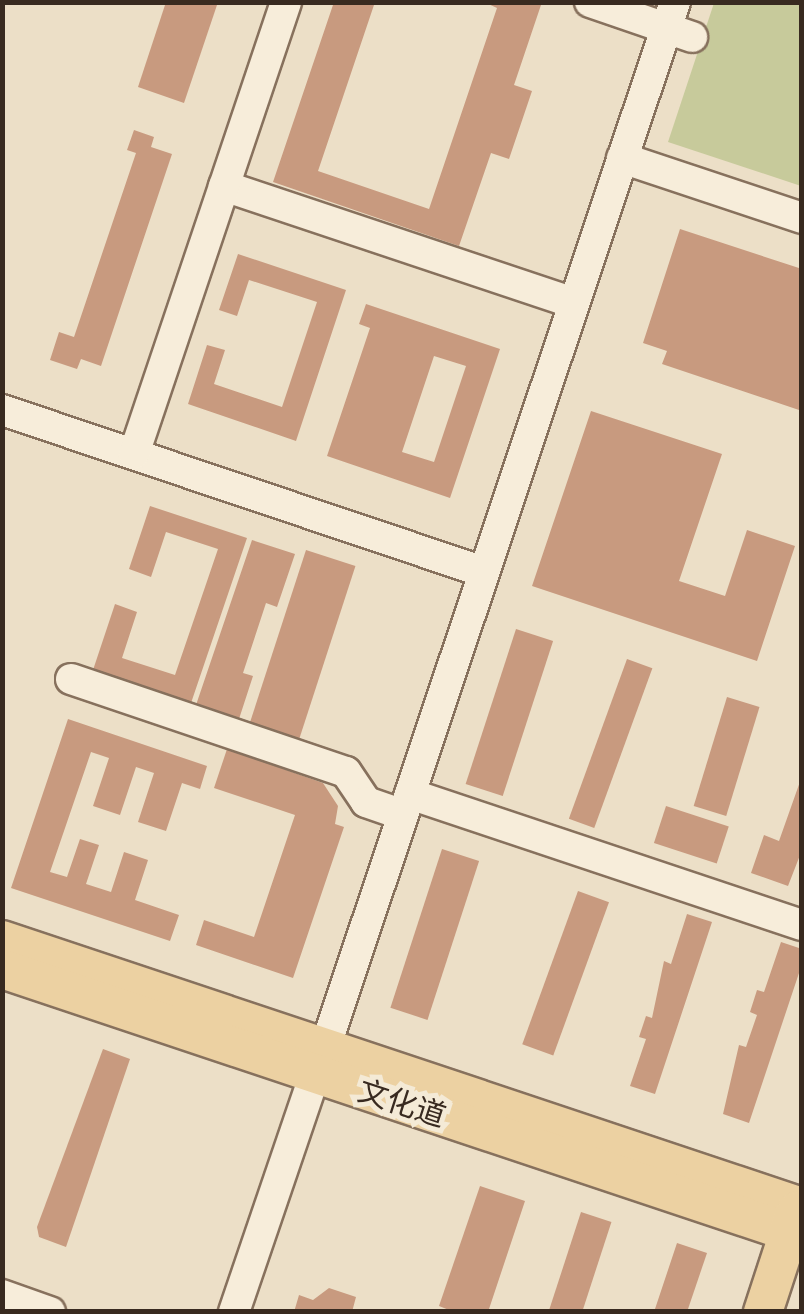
<!DOCTYPE html>
<meta charset="utf-8">
<style>
body{margin:0}
#map{position:relative;width:804px;height:1314px;overflow:hidden;background:#ecdfc7;font-family:Merriweather,"Noto Sans SC",serif}
div>[style]{position:absolute}
[style*='--x']{left:calc(var(--x)*1px);top:calc(var(--y)*1px);width:calc(var(--w)*1px);rotate:calc(var(--a)*1deg)}
.green>*{inset:0;background:#c7ca9b}
.building>*{inset:0;background:#c89a7f;transform-origin:0 0}
.roads{filter:drop-shadow(2px 0 #87715d) drop-shadow(-2px 0 #87715d) drop-shadow(0 2px #87715d) drop-shadow(0 -2px #87715d)}
.minor>*{height:30px;margin:-15px;padding:0 15px;transform-origin:15px;border-radius:15px;background:#f7edda}
.major>*{height:38px;margin:-19px;padding:0 19px;transform-origin:19px;border-radius:19px;background:#ecd1a2}
span{translate:-50% -50%;white-space:nowrap;text-align:center;line-height:1.15;-webkit-text-stroke:10px #f4ead6;paint-order:stroke}
.street-label{font-size:30px;color:#382a20}
.frame{position:absolute;inset:0;border:5px solid #382a20;pointer-events:none}
</style>
<div id="map">
<div class="green">
<div style="clip-path:polygon(714px 3px,801px 3px,801px 186px,668px 142px)"></div>
</div>
<div class="building">
<div style="clip-path:polygon(166px 2px,218px 2px,184px 103px,138px 87px)"></div>
<div style="clip-path:polygon(334px 2px,375px 2px,318px 171px,429px 209px,497px 8px,484px 2px,542px 2px,514px 85px,532px 91px,509px 159px,491px 153px,459px 246px,273px 182px)"></div>
<div style="clip-path:polygon(134px 130px,154px 137px,151px 147px,172px 154px,101px 366px,81px 359px,77px 369px,50px 360px,59px 332px,74px 337px,136px 153px,127px 150px)"></div>
<div style="clip-path:polygon(680px 229px,802px 269px,802px 411px,662px 364px,667px 351px,643px 343px)"></div>
<div style="clip-path:polygon(238px 254px,346px 290px,296px 441px,188px 404px,207px 345px,225px 350px,214px 384px,282px 407px,317px 302px,249px 280px,237px 316px,219px 310px)"></div>
<div style="clip-path:polygon(evenodd,366px 304px,500px 349px,450px 498px,327px 456px,370px 328px,359px 324px,366px 304px,434px 356px,466px 366px,434px 462px,402px 452px,434px 356px)"></div>
<div style="clip-path:polygon(591px 411px,722px 454px,679px 581px,725px 596px,747px 530px,795px 546px,757px 661px,532px 586px)"></div>
<div style="clip-path:polygon(150px 506px,247px 538px,190px 706px,92px 673px,115px 604px,137px 612px,122px 658px,175px 675px,218px 549px,166px 532px,151px 577px,129px 569px)"></div>
<div style="clip-path:polygon(252px 540px,295px 554px,277px 607px,266px 603px,243px 673px,253px 676px,239px 719px,196px 705px)"></div>
<div style="left:306px;top:550px;width:52px;height:183px;rotate:18deg"></div>
<div style="left:516px;top:629px;width:39px;height:163px;rotate:18deg"></div>
<div style="left:627px;top:659px;width:27px;height:170px;rotate:20deg"></div>
<div style="left:727px;top:697px;width:34px;height:114px;rotate:17deg"></div>
<div style="clip-path:polygon(68px 719px,207px 766px,200px 789px,182px 783px,166px 831px,138px 822px,154px 773px,136px 767px,120px 815px,93px 806px,109px 758px,91px 752px,50px 872px,67px 877px,80px 839px,99px 845px,86px 884px,111px 892px,124px 852px,148px 860px,135px 900px,179px 915px,170px 941px,11px 888px)"></div>
<div style="clip-path:polygon(227px 749px,323px 783px,338px 806px,335px 824px,344px 827px,293px 978px,196px 945px,204px 920px,254px 937px,295px 815px,214px 788px)"></div>
<div style="clip-path:polygon(802px 776px,802px 850px,788px 886px,751px 873px,764px 835px,779px 841px)"></div>
<div style="left:666px;top:806px;width:66px;height:39px;rotate:18deg"></div>
<div style="left:442px;top:849px;width:39px;height:167px;rotate:18deg"></div>
<div style="left:578px;top:891px;width:33px;height:163px;rotate:20deg"></div>
<div style="clip-path:polygon(687px 914px,712px 922px,655px 1094px,630px 1086px,646px 1039px,639px 1037px,646px 1016px,652px 1018px,664px 961px,671px 964px)"></div>
<div style="clip-path:polygon(781px 942px,802px 949px,802px 964px,749px 1123px,723px 1114px,739px 1045px,746px 1047px,757px 1015px,750px 1012px,757px 990px,764px 992px)"></div>
<div style="clip-path:polygon(103px 1049px,130px 1059px,66px 1247px,39px 1237px,37px 1227px)"></div>
<div style="clip-path:polygon(480px 1186px,525px 1201px,488px 1312px,454px 1312px,439px 1306px)"></div>
<div style="left:581px;top:1212px;width:32px;height:105px;rotate:18deg"></div>
<div style="clip-path:polygon(677px 1243px,707px 1253px,687px 1312px,654px 1312px)"></div>
<div style="clip-path:polygon(329px 1288px,356px 1297px,352px 1312px,294px 1312px,299px 1295px,313px 1300px)"></div>
</div>
<div class="roads">
<div class="minor">
<div style="--x:590;--y:2;--w:108;--a:18.9"></div>
<div style="--x:622;--y:158;--w:190;--a:18.4"></div>
<div style="--x:224;--y:186;--w:369;--a:18.5"></div>
<div style="--x:2;--y:410;--w:508;--a:18.58"></div>
<div style="--x:134;--y:454;--w:477;--a:-71.4"></div>
<div style="--x:71;--y:679;--w:290;--a:18.7"></div>
<div style="--x:346;--y:772;--w:36;--a:56"></div>
<div style="--x:366;--y:802;--w:39;--a:19"></div>
<div style="--x:410;--y:794;--w:413;--a:18.5"></div>
<div style="--x:325;--y:1048;--w:1103;--a:-71.5"></div>
<div style="--x:2;--y:1295;--w:51;--a:19.5"></div>
<div style="--x:234;--y:1312;--w:251;--a:-71.2"></div>
</div>
<div class="major">
<div style="--x:2;--y:940;--w:843;--a:18.46"></div>
<div style="--x:2;--y:969;--w:843;--a:18.46"></div>
<div style="--x:763;--y:1312;--w:106;--a:-71.9"></div>
</div>
</div>
<div class="street-label">
<span style="left:402px;top:1103px;rotate:18deg">文化道</span>
</div>
<div class="frame"></div>
</div>
